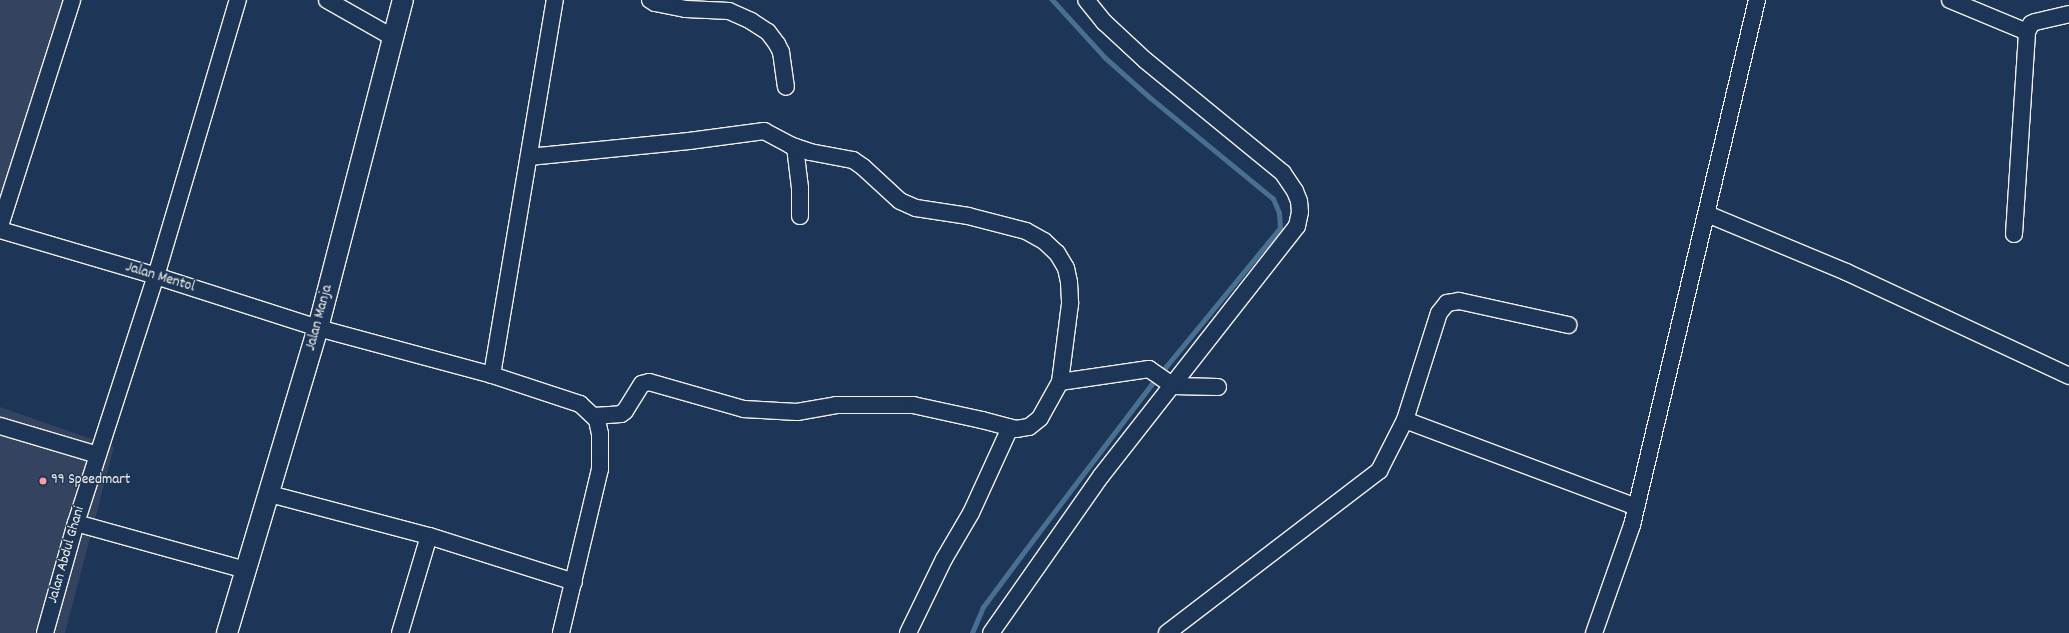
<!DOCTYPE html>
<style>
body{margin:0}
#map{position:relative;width:2069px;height:633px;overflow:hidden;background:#1d3557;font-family:Dekko,sans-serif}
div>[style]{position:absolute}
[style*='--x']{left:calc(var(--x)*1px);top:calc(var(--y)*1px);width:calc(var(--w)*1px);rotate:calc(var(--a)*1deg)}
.built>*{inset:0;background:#344460}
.stream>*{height:4.5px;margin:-2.25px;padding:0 2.25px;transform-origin:2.25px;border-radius:2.25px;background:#496f91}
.roads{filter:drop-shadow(1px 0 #f4f1e8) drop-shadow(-1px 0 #f4f1e8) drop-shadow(0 1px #f4f1e8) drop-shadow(0 -1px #f4f1e8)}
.minor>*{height:16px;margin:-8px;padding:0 8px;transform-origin:8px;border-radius:8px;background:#1d3557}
.tertiary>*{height:20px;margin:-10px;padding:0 10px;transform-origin:10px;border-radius:10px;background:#1d3557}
.dots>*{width:11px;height:11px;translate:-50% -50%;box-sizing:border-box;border:2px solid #1d3557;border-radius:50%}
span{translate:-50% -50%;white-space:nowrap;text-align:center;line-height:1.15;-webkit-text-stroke:3px #1d3557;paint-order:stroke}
.street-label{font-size:15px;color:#f4f1e8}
.poi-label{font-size:15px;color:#f4f1e8}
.left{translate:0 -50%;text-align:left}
</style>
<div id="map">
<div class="built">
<div style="clip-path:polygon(0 0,66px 0,0 206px)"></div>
<div style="clip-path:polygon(0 407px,114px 447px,65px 633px,0 633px)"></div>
</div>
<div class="stream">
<div style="--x:972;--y:633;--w:28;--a:-67"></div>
<div style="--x:983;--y:607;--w:89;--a:-53.3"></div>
<div style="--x:1036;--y:536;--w:190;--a:-52.7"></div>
<div style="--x:1151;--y:385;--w:203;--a:-50.6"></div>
<div style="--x:1280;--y:228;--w:15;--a:-94"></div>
<div style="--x:1279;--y:213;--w:15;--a:-113"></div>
<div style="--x:1273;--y:199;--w:159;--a:-140.6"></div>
<div style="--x:1150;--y:98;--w:60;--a:-138.4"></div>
<div style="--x:1105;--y:58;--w:79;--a:-132.4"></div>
</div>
<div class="roads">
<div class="minor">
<div style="--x:327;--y:0;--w:77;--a:29.6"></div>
<div style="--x:650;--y:0;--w:6;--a:31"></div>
<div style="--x:655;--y:3;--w:32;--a:11"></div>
<div style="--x:686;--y:9;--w:43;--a:2.7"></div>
<div style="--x:729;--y:11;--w:24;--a:24"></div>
<div style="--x:751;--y:21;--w:20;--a:33"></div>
<div style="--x:768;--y:32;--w:15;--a:53"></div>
<div style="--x:777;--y:44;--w:9;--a:63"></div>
<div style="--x:781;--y:52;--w:35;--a:82"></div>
<div style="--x:1950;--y:0;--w:83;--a:22.6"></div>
<div style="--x:795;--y:147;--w:41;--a:83"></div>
<div style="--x:800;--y:188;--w:28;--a:90"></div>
<div style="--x:529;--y:157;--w:161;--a:-5.7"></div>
<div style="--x:689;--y:141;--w:76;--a:-7.6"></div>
<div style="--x:764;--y:131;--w:30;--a:28"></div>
<div style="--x:790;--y:145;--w:21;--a:19"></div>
<div style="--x:810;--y:152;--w:44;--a:10.5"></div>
<div style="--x:853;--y:160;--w:12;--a:35"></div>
<div style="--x:863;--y:167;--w:50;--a:42.6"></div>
<div style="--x:900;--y:201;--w:17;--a:24"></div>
<div style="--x:916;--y:208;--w:53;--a:8.7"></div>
<div style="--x:968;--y:216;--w:60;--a:14.5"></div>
<div style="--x:1026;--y:231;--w:21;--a:29"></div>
<div style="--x:1044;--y:241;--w:18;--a:43"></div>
<div style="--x:1057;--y:253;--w:17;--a:59"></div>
<div style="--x:1066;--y:268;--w:14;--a:78"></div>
<div style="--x:1069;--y:282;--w:22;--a:87"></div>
<div style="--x:1070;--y:304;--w:79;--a:97.3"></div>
<div style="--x:1707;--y:214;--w:151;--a:22.6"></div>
<div style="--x:1846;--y:272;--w:246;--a:25"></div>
<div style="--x:0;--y:226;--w:237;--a:-72.3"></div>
<div style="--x:0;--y:230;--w:163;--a:16.4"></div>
<div style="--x:156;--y:276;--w:170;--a:17.8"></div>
<div style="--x:318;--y:328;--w:180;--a:15.1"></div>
<div style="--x:492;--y:375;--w:93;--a:18.2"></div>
<div style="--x:580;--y:404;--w:23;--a:43"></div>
<div style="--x:597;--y:420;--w:14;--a:78"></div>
<div style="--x:600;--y:434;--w:35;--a:90"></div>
<div style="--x:600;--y:469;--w:169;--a:103.4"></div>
<div style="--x:2014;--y:234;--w:202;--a:-86.3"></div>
<div style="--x:2027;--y:32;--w:9;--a:-63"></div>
<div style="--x:2031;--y:24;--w:4;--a:-27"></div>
<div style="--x:2035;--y:22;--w:35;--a:-13"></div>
<div style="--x:492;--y:375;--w:380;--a:-80.5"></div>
<div style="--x:594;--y:416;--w:27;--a:-4"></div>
<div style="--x:621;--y:414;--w:5;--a:-37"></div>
<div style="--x:625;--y:411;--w:32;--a:-58"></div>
<div style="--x:642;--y:384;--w:7;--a:-16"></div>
<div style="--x:649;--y:382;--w:99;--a:15.9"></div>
<div style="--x:744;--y:409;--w:53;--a:3.2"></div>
<div style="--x:797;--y:412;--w:40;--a:-10"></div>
<div style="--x:836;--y:405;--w:77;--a:0"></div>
<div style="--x:913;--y:405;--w:71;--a:12.3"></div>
<div style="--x:982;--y:420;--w:35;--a:15"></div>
<div style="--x:1016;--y:429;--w:13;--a:-9"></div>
<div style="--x:1029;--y:427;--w:14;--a:-39"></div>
<div style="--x:1040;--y:418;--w:41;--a:-60.9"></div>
<div style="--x:1060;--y:382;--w:90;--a:-8.3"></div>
<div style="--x:1149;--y:369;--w:29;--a:35"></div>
<div style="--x:1173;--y:386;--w:45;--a:1.3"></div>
<div style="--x:1405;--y:420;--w:247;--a:20.6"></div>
<div style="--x:0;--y:426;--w:102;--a:16.5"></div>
<div style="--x:270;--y:494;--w:164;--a:14.8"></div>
<div style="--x:429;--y:536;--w:152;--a:17.6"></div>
<div style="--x:76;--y:523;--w:175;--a:15.5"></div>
<div style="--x:45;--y:633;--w:114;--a:-74.3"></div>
<div style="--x:76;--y:523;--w:260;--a:-72.1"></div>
<div style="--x:156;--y:276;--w:288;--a:-73.5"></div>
<div style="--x:400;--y:633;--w:101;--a:-73.4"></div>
<div style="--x:908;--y:633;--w:82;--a:-64.1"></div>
<div style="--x:944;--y:559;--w:53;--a:-59.6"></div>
<div style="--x:971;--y:513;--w:94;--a:-65.4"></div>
<div style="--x:991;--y:633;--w:192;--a:-55"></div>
<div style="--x:1101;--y:476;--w:318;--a:-51.9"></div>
<div style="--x:1297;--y:226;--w:14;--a:-78"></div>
<div style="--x:1300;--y:212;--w:11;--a:-95"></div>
<div style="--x:1299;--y:201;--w:11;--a:-112"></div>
<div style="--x:1295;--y:191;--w:22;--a:-124"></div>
<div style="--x:1283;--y:173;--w:178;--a:-140.7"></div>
<div style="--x:1145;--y:60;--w:56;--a:-137.2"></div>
<div style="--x:1104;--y:22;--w:28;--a:-129"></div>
<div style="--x:1167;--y:633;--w:267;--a:-37.4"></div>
<div style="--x:1379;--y:471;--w:57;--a:-63"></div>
<div style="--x:1405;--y:420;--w:112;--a:-72.4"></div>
<div style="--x:1439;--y:313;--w:13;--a:-51"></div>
<div style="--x:1447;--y:303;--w:12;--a:-9"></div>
<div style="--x:1459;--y:301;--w:112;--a:12.4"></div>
<div style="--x:1594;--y:633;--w:114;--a:-70.6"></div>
<div style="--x:1632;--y:525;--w:540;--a:-76.61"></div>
</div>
<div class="tertiary">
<div style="--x:227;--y:633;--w:318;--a:-73.4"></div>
<div style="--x:318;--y:328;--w:339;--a:-75.5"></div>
</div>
</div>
<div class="dots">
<div style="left:43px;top:481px;background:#ff9aa2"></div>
</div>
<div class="street-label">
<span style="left:160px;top:278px;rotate:17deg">Jalan Mentol</span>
<span style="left:320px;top:318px;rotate:-75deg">Jalan Manja</span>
<span style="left:67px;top:555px;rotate:-74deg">Jalan Abdul Ghani</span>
</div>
<div class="poi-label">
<span class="left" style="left:51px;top:481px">99 Speedmart</span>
</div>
</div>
